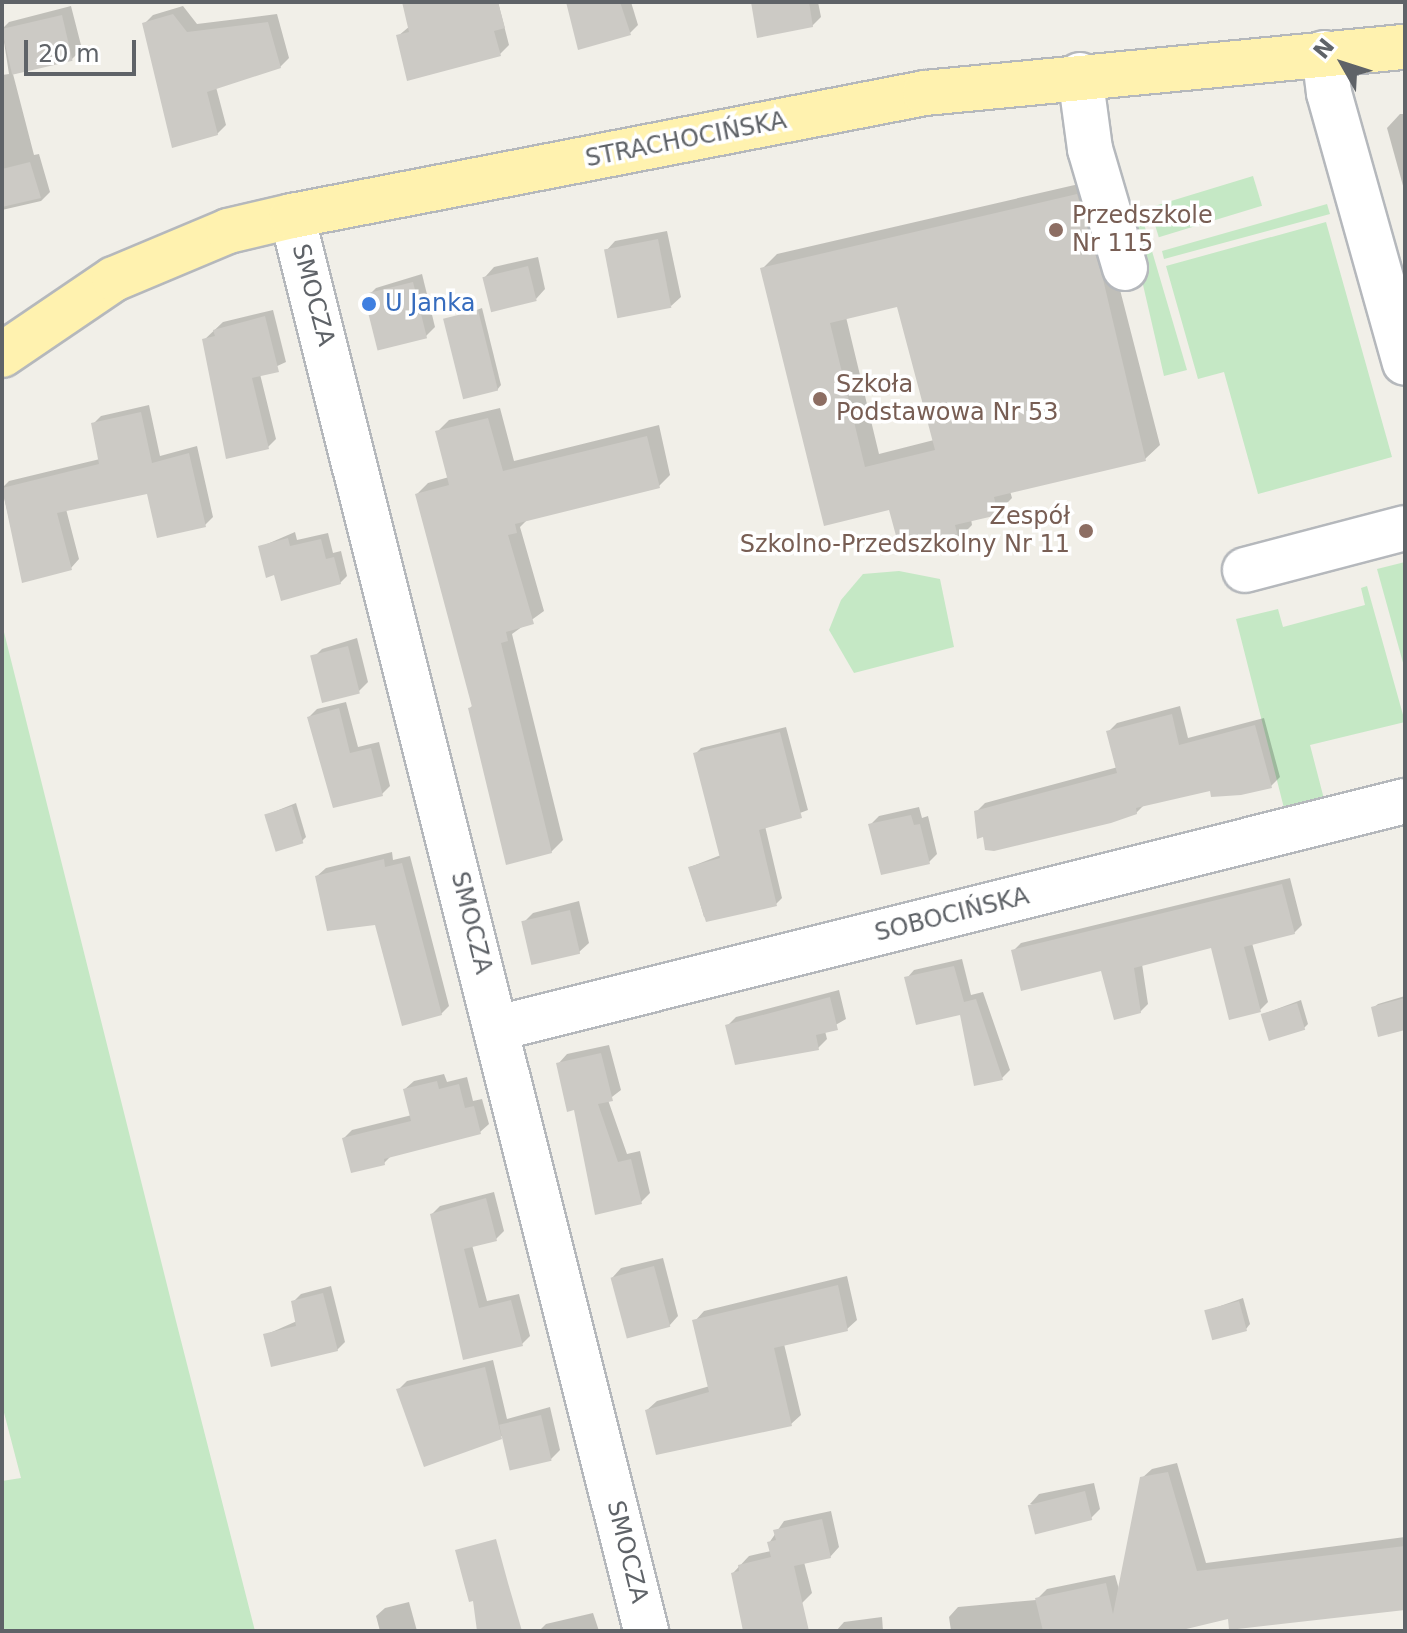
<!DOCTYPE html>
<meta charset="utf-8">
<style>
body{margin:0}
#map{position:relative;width:1407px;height:1633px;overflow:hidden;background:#f1efe8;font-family:"DejaVu Sans",sans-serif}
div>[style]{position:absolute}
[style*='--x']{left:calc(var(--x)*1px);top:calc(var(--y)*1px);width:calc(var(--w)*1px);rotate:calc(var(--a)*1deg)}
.green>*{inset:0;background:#c5e8c5;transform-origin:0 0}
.shadow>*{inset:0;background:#0003}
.building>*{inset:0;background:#cccac5;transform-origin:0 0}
.roads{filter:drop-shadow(2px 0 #b5b8bc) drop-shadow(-2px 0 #b5b8bc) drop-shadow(0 2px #b5b8bc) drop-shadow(0 -2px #b5b8bc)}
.minor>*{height:44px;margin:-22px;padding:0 22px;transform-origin:22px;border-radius:22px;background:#fff}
.major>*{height:44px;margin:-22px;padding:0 22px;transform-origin:22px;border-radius:22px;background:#fff2af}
.dots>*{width:22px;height:22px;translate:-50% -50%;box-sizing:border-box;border:4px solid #fff;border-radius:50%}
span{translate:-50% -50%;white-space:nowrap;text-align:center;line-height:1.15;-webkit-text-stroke:7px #fff;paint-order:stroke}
.street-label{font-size:24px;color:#5f6368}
.education-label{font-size:24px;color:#785e54}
.left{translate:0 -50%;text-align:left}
.right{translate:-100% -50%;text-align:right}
.shop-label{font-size:24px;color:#366cbe}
.frame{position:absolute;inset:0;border:4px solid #5f6368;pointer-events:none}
.north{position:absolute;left:1303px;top:24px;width:80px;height:80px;-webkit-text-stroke:6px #fff;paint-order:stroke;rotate:309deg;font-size:22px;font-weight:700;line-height:32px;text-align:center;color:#5f6368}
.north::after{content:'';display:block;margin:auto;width:28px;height:36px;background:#5f6368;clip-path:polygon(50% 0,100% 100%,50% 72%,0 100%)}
.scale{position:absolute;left:24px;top:40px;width:112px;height:36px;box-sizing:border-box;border:4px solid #5f6368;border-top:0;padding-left:10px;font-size:24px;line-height:28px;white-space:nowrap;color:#5f6368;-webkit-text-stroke:6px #fff;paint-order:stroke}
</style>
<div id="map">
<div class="green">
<div style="left:1253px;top:176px;width:31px;height:108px;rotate:73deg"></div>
<div style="clip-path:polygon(1327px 204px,1330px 214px,1164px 259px,1162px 251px)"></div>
<div style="clip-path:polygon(1139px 207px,1187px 370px,1164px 376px,1126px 211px)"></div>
<div style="clip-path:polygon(1326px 222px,1392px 457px,1258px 494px,1224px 372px,1198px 379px,1166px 266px)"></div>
<div style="clip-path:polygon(1405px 562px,1405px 670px,1377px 569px)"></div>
<div style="clip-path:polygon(899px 571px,940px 579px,954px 647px,854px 673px,829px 630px,841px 600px,863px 574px)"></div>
<div style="clip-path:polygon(1367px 586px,1405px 722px,1310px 745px,1324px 799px,1286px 816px,1236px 619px,1278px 609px,1283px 627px,1365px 605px,1361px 588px)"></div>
<div style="clip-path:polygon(2px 624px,176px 1321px,255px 1631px,2px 1631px,2px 1481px,21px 1478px,2px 1405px)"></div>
</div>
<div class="shadow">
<div style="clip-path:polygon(404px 2px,498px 2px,509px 45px,500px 54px,398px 36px,410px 26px)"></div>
<div style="clip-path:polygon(568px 2px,631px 2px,638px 25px,629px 34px)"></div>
<div style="clip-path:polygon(753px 2px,818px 2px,821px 17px,812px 26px)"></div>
<div style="clip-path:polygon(71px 6px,82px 49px,72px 59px,13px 74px,34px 155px,39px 154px,50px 192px,41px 201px,2px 210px,2px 75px,9px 74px,2px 29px,9px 22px)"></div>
<div style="clip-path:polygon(183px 6px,197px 24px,277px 14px,289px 58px,280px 67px,216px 87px,226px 125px,217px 134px,144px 24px,153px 15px)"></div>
<div style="clip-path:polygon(1400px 114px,1405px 114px,1405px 193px,1387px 128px)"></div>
<div style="clip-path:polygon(evenodd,1092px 181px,1160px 445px,1145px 459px,1010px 491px,1012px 498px,997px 513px,971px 519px,972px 525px,958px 539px,890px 507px,825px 523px,763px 268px,777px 254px,1092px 181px,899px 304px,934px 440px,879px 454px,846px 317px,899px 304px)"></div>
<div style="clip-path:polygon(667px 231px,681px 297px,671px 306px,606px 251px,615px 241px)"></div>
<div style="clip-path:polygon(538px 257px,545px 289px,536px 299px,485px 277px,494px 267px)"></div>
<div style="clip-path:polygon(422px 274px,435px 327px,426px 336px,367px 297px,376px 288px)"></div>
<div style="clip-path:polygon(482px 308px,501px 385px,497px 390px,447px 321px)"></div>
<div style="clip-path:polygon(273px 310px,286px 362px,260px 374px,276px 439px,268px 447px,204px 340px,223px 322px)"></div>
<div style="clip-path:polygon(149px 405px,160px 456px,197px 446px,213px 517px,205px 525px,148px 491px,66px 509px,79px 559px,71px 568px,23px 580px,2px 488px,9px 481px,100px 459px,93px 424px,101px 416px)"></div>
<div style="clip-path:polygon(500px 408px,514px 461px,659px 425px,670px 475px,659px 486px,527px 520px,520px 527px,544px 611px,512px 634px,563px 840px,551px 852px,470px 708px,474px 704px,417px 494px,428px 483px,449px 477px,437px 432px,449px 420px)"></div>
<div style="clip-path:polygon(295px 532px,297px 540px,328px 533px,333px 553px,341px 551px,347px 576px,340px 583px,276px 573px,260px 547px)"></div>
<div style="clip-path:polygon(357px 638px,368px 682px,359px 691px,313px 658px,322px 649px)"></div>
<div style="clip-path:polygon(346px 702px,358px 747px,379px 742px,390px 786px,382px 794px,309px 717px,317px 709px)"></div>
<div style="clip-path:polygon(1180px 706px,1188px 738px,1264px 718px,1280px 777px,1271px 786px,1212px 789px,1145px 804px,1136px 813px,976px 812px,985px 803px,1118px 767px,1108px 732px,1117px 723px)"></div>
<div style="clip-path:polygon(786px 727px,808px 810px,765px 826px,782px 898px,776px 904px,704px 917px,690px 867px,721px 855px,695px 754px,701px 748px)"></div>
<div style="clip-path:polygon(296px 803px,306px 837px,302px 841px,266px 815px)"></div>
<div style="clip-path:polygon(919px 807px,922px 818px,928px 816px,937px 854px,929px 862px,870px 825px,879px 816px)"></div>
<div style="clip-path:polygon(392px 852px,393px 860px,410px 856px,449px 1006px,441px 1014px,377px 923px,317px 876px,326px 868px)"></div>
<div style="clip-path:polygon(1290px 878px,1302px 925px,1294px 933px,1252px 943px,1268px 1002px,1260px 1010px,1212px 946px,1142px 964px,1148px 1004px,1140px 1012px,1103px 968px,1013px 951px,1021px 943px)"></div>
<div style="clip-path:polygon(579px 901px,589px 943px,579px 952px,523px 923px,533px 913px)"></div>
<div style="clip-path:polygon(962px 959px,971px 995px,983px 992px,1010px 1070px,1002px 1078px,961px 1012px,907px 978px,914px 970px)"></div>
<div style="clip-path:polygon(839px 990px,846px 1019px,825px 1031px,827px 1039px,818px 1048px,727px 1026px,736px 1017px)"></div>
<div style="clip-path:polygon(1405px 996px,1405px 1028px,1373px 1008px,1378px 1004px)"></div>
<div style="clip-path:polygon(1301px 1000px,1308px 1024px,1304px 1028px,1263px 1014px)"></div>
<div style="clip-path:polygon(609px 1045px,621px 1090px,608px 1100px,627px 1154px,640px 1151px,650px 1193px,641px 1202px,576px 1107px,558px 1064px,567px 1054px)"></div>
<div style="clip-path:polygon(444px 1074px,447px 1082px,467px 1077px,473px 1101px,482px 1099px,489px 1124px,480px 1132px,393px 1154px,384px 1163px,344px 1138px,352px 1130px,412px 1115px,405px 1089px,414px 1081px)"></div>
<div style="clip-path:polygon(494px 1192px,504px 1231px,496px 1239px,472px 1245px,487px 1301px,519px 1294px,530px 1336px,522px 1344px,465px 1358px,432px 1214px,440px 1206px)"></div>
<div style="clip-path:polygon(663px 1258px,678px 1316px,669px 1326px,612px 1278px,621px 1268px)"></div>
<div style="clip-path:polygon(847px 1276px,857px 1320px,847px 1329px,784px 1344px,801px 1415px,791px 1424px,647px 1410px,657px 1401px,710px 1386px,695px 1321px,704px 1311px)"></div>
<div style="clip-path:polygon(331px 1286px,345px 1342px,337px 1350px,265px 1335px,297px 1321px,293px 1302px,301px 1294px)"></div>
<div style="clip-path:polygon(1243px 1298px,1250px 1324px,1246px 1329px,1206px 1311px)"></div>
<div style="clip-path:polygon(493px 1360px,507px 1419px,550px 1407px,560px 1450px,551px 1459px,399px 1389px,407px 1381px)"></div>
<div style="clip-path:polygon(1177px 1463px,1206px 1563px,1405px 1537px,1405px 1609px,1229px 1617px,1170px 1631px,951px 1631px,949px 1617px,958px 1607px,1036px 1600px,1047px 1589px,1115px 1575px,1120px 1593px,1142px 1478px,1152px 1469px)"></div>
<div style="clip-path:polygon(1094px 1483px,1100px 1509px,1091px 1518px,1030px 1504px,1039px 1494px)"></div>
<div style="clip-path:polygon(831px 1511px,839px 1547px,830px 1557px,804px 1562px,812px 1593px,802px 1603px,733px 1573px,749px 1556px,771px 1551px,769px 1543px,784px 1521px)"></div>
<div style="clip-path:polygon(409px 1602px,417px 1631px,380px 1631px,376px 1616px,385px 1608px)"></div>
<div style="clip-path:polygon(593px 1613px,599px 1631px,539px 1631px,546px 1624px)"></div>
<div style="clip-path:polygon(882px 1617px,883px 1631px,836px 1631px,844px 1622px)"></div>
</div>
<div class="building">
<div style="clip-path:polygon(402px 2px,498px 2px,505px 28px,494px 31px,501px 56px,407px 81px,396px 35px,409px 32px)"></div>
<div style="clip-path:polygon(566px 2px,620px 2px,631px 35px,578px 50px)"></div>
<div style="clip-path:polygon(751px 2px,809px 2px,813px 27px,757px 38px)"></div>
<div style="clip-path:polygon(173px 14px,187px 32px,268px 22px,281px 68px,207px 92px,218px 135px,172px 148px,142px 23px)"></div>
<div style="left:62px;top:15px;width:47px;height:62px;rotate:77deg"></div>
<div style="clip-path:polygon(30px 162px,41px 198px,2px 207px,2px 169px)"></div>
<div style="clip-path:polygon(evenodd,1077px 194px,1103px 279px,1146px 461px,994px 497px,998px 515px,955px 525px,959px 541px,901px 554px,889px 510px,824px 526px,760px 268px,1077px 194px,897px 307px,935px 450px,865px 467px,830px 323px,897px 307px)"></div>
<div style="left:658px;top:239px;width:70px;height:55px;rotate:79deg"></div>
<div style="left:528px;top:266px;width:36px;height:47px;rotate:76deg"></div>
<div style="left:413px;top:282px;width:58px;height:51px;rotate:76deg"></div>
<div style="left:478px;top:310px;width:83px;height:36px;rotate:76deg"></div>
<div style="clip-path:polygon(265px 316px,279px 372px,252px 378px,269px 449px,226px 459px,202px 339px,215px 336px,213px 330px)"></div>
<div style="clip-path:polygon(141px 412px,152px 463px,189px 453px,206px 527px,157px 538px,147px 494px,57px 513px,72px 570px,22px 583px,2px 488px,99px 464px,91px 423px)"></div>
<div style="clip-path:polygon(488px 418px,503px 471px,647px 436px,660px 488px,515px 524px,517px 533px,508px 535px,534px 624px,506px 632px,508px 641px,501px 643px,552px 853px,506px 865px,468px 708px,472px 707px,415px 494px,449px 485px,435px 431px)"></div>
<div style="clip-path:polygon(288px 538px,290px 546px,321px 539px,326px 559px,334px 557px,341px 584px,281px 601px,274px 575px,266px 578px,258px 546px)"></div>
<div style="left:348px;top:646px;width:49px;height:39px;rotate:76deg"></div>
<div style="clip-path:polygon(339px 708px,350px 753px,371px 748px,383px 796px,333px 808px,307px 717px)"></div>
<div style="clip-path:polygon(1172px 714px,1179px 745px,1255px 725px,1272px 788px,1241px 795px,1211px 797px,1210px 791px,1136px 808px,1137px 814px,1111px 823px,994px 851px,985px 850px,983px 837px,977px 839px,974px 811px,1117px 773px,1106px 731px)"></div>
<div style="clip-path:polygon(780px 732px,802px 818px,759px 830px,777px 906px,706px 922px,688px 867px,720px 858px,693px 753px)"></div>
<div style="left:292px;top:806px;width:39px;height:29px;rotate:73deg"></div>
<div style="clip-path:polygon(911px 815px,914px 825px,920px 824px,930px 864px,881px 875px,868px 824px)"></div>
<div style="clip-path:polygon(384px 859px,385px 867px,402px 863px,442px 1015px,402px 1026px,375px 925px,327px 931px,315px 876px)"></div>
<div style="clip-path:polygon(1282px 884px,1295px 934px,1244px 947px,1261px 1012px,1229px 1020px,1211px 948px,1134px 968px,1141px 1013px,1114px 1020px,1101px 971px,1021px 991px,1011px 950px)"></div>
<div style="left:570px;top:910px;width:45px;height:50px;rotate:77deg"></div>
<div style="clip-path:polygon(954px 966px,964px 1002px,976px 999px,1003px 1080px,974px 1086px,960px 1015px,916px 1025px,904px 977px)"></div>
<div style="clip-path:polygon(830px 997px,838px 1030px,816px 1035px,819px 1050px,735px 1065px,725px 1025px)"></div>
<div style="clip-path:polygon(1405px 998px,1405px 1030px,1378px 1037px,1371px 1007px)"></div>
<div style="left:1297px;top:1003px;width:28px;height:38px;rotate:73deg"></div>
<div style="clip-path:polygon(601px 1053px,613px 1101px,598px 1104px,618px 1162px,631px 1159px,642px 1204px,595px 1215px,574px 1110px,567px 1112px,556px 1063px)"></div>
<div style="clip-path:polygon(437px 1081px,439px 1089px,459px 1084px,465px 1108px,474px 1106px,481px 1134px,384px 1159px,385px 1165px,351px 1173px,342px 1138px,411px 1121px,403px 1089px)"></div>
<div style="clip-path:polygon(486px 1198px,497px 1241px,464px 1249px,479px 1308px,511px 1300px,523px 1346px,463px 1360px,430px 1214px)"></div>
<div style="left:654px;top:1266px;width:63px;height:45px;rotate:75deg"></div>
<div style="clip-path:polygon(838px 1285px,848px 1331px,774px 1348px,792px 1426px,656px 1455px,645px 1410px,709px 1392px,692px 1320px)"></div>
<div style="clip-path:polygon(323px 1293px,338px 1351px,271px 1367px,263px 1334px,296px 1326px,291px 1301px)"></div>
<div style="left:1239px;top:1301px;width:31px;height:36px;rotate:75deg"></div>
<div style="clip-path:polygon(485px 1367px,502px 1439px,424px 1467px,396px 1389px)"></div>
<div style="left:541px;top:1415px;width:47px;height:43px;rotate:77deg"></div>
<div style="clip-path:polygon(1168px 1472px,1197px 1571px,1405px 1546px,1405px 1610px,1229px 1630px,1228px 1619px,1178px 1631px,1043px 1631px,1035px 1598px,1106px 1583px,1113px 1614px,1140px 1477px)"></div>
<div style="left:1085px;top:1491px;width:30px;height:59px;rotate:76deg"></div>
<div style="clip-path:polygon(822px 1519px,831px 1558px,794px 1566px,809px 1631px,743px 1631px,731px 1573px,739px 1571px,738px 1565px,771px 1557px,767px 1542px,776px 1540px,773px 1530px)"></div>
<div style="clip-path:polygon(496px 1539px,508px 1583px,522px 1631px,477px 1631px,473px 1601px,469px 1602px,455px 1550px)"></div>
</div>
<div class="roads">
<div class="minor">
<div style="--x:1324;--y:53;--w:40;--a:82.9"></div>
<div style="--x:1329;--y:93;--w:280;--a:74.3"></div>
<div style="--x:1080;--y:75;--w:75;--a:82.3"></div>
<div style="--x:1090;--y:149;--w:124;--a:73.6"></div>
<div style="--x:292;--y:216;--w:1459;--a:75.95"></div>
<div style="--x:1245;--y:570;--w:165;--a:-14.7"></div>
<div style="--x:498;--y:1028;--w:935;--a:-14.05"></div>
</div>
<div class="major">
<div style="--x:2;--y:355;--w:135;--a:-34.2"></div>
<div style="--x:114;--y:279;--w:124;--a:-22.8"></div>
<div style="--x:228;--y:231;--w:66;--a:-13.2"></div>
<div style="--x:292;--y:216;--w:645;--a:-11"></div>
<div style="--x:925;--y:93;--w:482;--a:-5.5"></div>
</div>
</div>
<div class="dots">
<div style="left:1056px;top:230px;background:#8d6e63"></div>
<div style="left:369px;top:304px;background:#3f7fe0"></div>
<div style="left:820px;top:399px;background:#8d6e63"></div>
<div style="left:1086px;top:531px;background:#8d6e63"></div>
</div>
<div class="street-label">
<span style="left:686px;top:140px;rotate:-11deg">STRACHOCIŃSKA</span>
<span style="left:313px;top:295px;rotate:75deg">SMOCZA</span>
<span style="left:952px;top:915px;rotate:-14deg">SOBOCIŃSKA</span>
<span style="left:471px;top:923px;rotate:76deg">SMOCZA</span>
<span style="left:627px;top:1552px;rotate:76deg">SMOCZA</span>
</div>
<div class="education-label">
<span class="left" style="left:1072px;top:230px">Przedszkole<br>Nr 115</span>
<span class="left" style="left:836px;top:399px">Szkoła<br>Podstawowa Nr 53</span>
<span class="right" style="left:1070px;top:531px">Zespół<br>Szkolno-Przedszkolny Nr 11</span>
</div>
<div class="shop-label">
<span class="left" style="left:385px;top:304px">U Janka</span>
</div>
<div class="frame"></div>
<div class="north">N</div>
<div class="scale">20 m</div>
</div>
